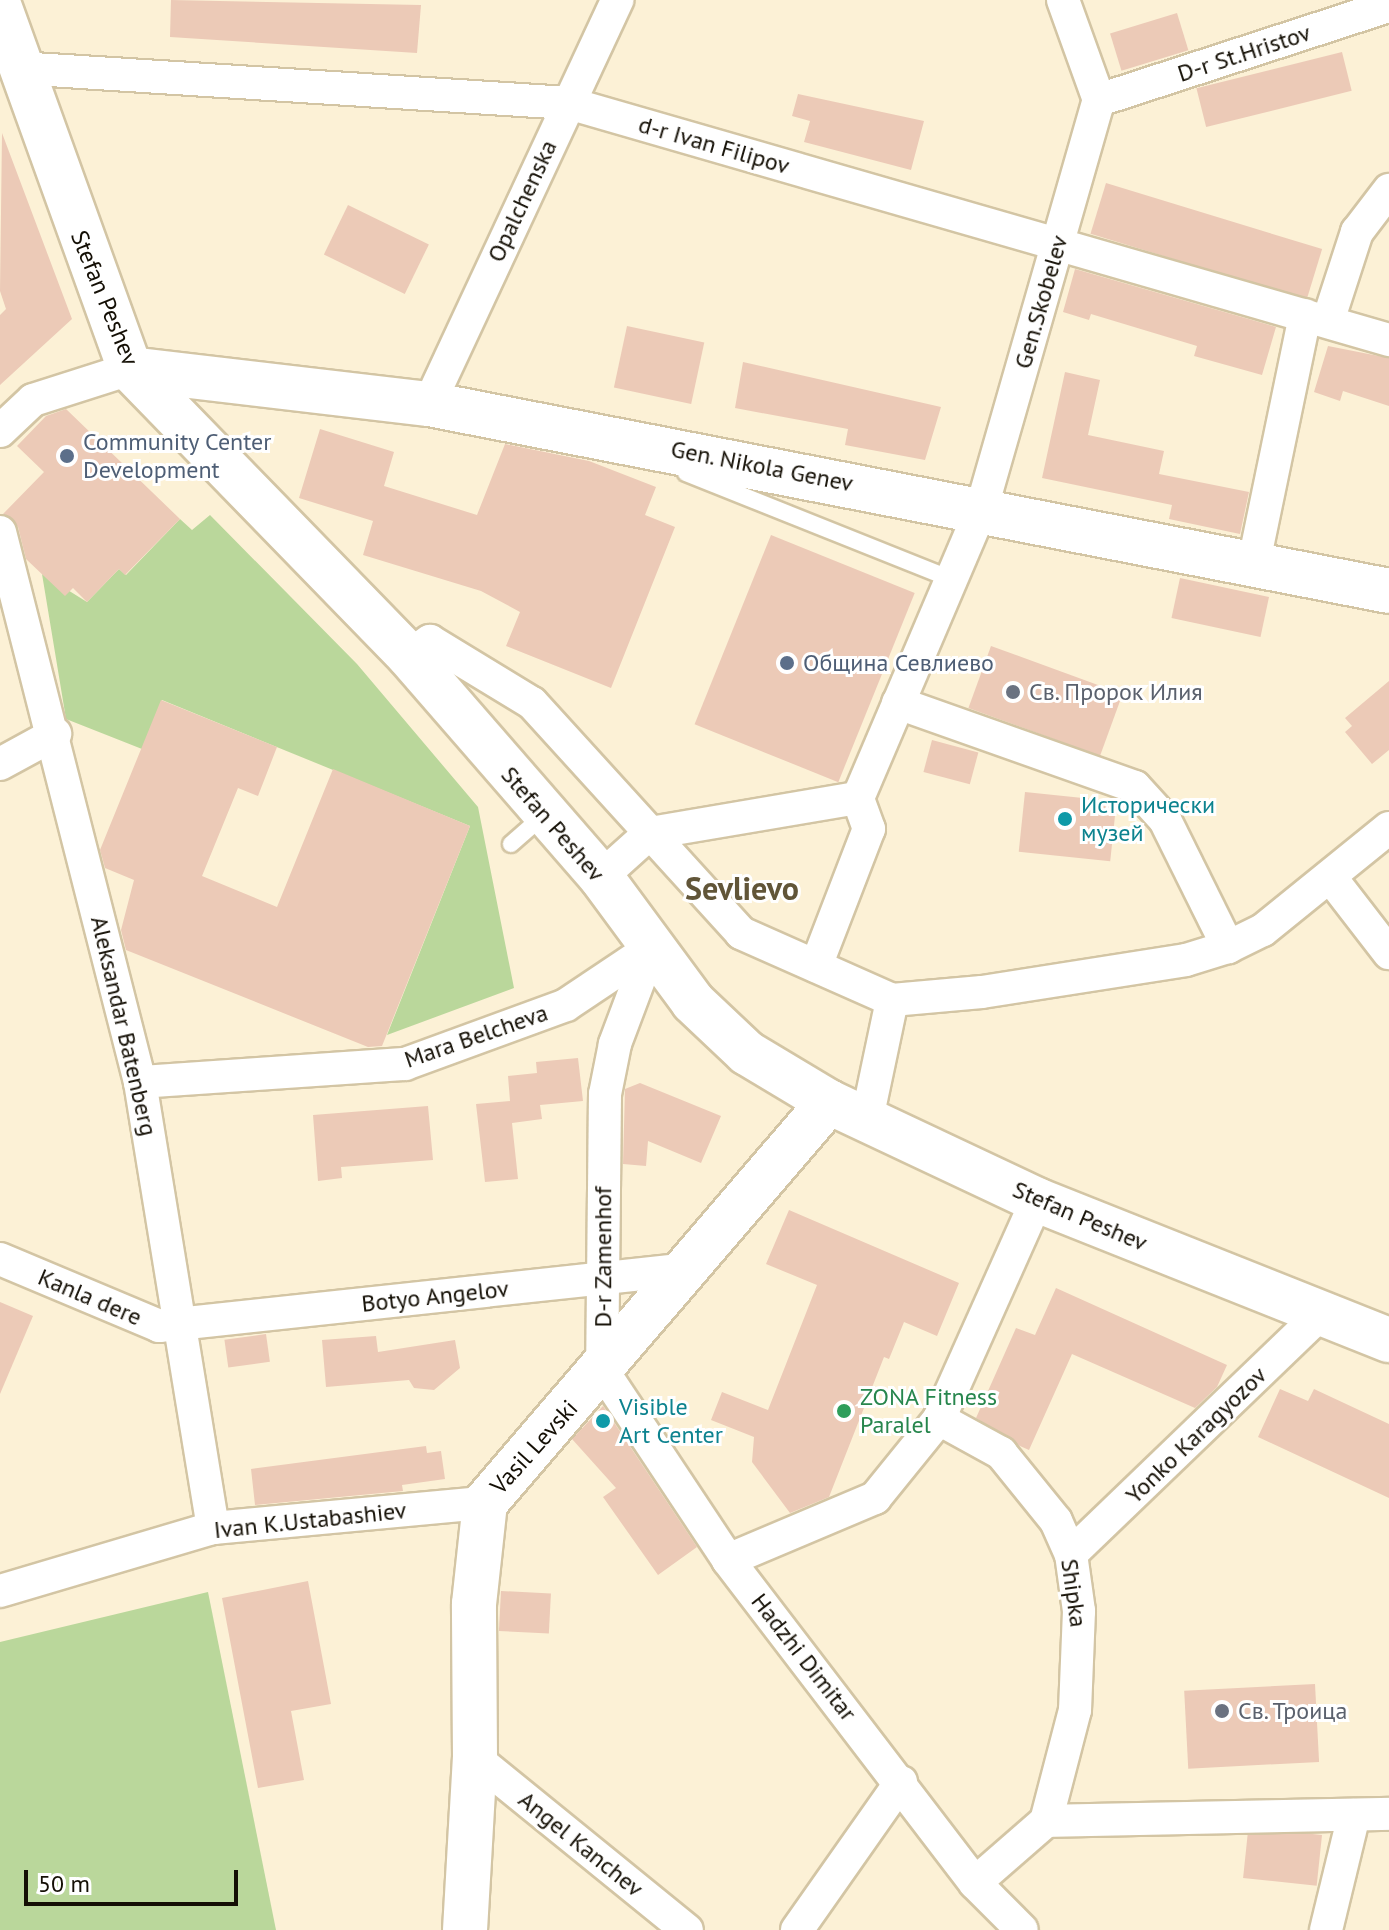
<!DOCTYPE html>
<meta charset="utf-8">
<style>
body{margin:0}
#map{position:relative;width:1389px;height:1930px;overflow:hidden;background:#fcf1d6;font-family:"PT Sans",sans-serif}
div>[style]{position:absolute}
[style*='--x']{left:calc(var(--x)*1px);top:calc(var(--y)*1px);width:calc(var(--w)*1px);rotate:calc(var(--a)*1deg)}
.green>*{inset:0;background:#bad79b}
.building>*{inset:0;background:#eccab7;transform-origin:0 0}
.roads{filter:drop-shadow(2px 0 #d3c5a4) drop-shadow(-2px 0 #d3c5a4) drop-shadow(0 2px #d3c5a4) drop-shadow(0 -2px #d3c5a4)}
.lane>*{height:16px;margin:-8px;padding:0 8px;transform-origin:8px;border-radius:8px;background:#fff}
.street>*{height:32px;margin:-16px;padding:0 16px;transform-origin:16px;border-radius:16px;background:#fff}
.secondary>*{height:44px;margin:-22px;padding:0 22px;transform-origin:22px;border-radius:22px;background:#fff}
.dots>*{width:22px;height:22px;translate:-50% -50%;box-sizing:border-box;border:4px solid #fff;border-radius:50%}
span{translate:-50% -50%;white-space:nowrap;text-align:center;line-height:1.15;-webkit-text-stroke:6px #fff;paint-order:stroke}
.street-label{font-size:24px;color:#140f05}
.service-label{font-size:24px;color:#4e5e75}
.left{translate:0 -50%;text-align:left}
.worship-label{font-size:24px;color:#5b616d}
.culture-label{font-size:24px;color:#0d838f}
.leisure-label{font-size:24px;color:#27864d}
.district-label{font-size:32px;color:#615538;font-weight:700}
.scale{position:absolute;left:24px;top:1870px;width:214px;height:36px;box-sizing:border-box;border:4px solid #140f05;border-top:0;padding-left:10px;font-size:24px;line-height:28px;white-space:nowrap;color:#140f05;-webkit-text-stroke:6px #fff;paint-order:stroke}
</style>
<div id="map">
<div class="green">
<div style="clip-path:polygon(210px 515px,357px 664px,478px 807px,514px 988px,387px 1035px,470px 826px,162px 700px,142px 749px,66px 719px,42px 574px,87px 602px,119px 569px,126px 575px,180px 519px,192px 530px)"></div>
<div style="clip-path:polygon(208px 1592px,276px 1930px,0 1930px,0 1642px)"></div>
</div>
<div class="building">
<div style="clip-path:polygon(171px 0,421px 5px,417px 53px,170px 37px)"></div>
<div style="left:1177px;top:13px;width:39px;height:70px;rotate:73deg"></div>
<div style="left:1342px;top:52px;width:40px;height:150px;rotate:76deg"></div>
<div style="clip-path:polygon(798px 94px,924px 121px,911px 170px,804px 142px,810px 121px,792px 116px)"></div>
<div style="clip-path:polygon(2px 133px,72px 319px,0 385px,0 315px,6px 309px,0 291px)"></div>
<div style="left:1106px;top:183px;width:226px;height:53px;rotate:17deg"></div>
<div style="left:348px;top:205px;width:90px;height:55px;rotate:26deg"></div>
<div style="clip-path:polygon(1075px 269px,1276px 327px,1262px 375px,1194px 356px,1197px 346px,1091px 314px,1089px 320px,1063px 312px)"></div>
<div style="left:627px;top:326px;width:79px;height:63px;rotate:12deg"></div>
<div style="clip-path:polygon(1328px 346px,1389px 358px,1389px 406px,1343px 391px,1340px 401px,1314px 392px)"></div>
<div style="clip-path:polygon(743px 362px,941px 407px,925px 460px,845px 445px,848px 429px,735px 408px)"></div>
<div style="clip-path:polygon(1065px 372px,1100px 380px,1088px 435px,1164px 451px,1159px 474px,1249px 492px,1240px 534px,1169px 519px,1172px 505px,1042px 478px)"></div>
<div style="clip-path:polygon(66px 409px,180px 519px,125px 575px,119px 569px,87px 602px,73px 588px,65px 596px,26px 559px,18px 527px,3px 514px,44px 472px,17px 446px,46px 416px)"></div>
<div style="clip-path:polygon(320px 429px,394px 452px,384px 486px,477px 515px,505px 444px,589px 461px,656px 487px,645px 515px,675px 527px,611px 688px,506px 646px,520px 612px,481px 591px,363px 555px,373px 521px,299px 498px)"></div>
<div style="left:771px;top:535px;width:155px;height:204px;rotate:22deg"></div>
<div style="left:1180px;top:578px;width:91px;height:41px;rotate:12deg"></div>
<div style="left:991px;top:646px;width:140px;height:66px;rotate:20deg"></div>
<div style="clip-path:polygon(1389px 681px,1389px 750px,1372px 764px,1345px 732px,1352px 726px,1345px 718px)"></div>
<div style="clip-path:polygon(161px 700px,277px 747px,258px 796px,238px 788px,202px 876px,277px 907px,333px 769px,470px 826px,382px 1046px,368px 1047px,126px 950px,121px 930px,134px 880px,105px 868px,100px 850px)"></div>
<div style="left:932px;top:740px;width:48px;height:33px;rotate:15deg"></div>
<div style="left:1025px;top:792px;width:92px;height:60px;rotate:6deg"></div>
<div style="clip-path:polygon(578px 1058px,583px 1101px,540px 1105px,542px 1119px,512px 1123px,518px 1179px,485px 1182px,476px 1104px,510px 1101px,508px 1076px,537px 1073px,536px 1062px)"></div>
<div style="clip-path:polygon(640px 1083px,721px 1116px,701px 1163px,648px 1141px,646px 1166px,623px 1164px,625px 1089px)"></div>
<div style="clip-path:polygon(428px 1106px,433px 1160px,341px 1167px,342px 1178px,318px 1181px,313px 1115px)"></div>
<div style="clip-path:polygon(789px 1210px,959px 1283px,937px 1336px,904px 1322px,889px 1359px,884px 1357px,829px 1497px,790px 1513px,752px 1462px,754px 1437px,711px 1420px,722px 1392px,768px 1410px,817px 1285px,766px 1264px)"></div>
<div style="clip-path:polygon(1056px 1288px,1227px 1365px,1217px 1387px,1195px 1408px,1072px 1354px,1029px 1450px,1020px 1446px,976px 1418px,1016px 1328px,1035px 1335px)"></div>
<div style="clip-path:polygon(0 1302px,33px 1316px,0 1394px)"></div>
<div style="left:266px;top:1334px;width:28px;height:42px;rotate:82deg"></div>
<div style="clip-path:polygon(376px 1336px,378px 1352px,455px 1340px,460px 1368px,434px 1390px,414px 1388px,409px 1380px,326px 1387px,322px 1340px)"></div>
<div style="clip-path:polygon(1280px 1389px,1308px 1401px,1314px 1389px,1389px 1424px,1389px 1498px,1258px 1437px)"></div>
<div style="clip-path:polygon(603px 1406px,697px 1547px,658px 1575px,603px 1497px,616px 1488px,572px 1439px)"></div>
<div style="clip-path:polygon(426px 1446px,427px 1453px,441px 1451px,445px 1479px,402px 1485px,403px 1491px,255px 1505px,251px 1469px)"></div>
<div style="clip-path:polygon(308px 1581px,331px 1704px,291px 1711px,304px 1780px,258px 1788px,222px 1598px)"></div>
<div style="left:501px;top:1591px;width:50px;height:40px;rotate:3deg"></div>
<div style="left:1315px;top:1684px;width:78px;height:131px;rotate:87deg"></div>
<div style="left:1322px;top:1835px;width:51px;height:74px;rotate:96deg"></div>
</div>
<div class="roads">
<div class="lane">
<div style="--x:686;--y:473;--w:282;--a:21.8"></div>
<div style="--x:511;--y:844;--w:44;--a:-41.3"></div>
</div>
<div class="street">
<div style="--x:18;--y:68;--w:551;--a:3.64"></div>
<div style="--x:568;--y:103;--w:855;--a:16.1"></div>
<div style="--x:1099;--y:100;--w:305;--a:-18"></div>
<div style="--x:1328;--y:321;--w:94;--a:-72"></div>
<div style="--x:1357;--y:232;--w:53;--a:-52.7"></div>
<div style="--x:429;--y:404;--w:446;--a:-65"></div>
<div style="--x:0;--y:431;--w:45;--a:-43.2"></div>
<div style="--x:33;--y:400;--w:102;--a:-17.7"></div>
<div style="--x:0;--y:532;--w:568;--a:75.72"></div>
<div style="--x:140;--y:1082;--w:452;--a:80.7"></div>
<div style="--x:1254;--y:562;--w:252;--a:-78.3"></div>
<div style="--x:409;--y:656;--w:26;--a:-36"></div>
<div style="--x:430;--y:641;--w:119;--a:31.3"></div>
<div style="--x:532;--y:703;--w:311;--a:47.7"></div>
<div style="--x:741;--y:933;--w:165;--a:23.9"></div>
<div style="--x:892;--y:1000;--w:90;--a:-5.1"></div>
<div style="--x:982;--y:992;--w:206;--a:-8.9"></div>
<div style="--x:1186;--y:960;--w:44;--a:-17.2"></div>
<div style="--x:1228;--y:947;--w:39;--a:-26"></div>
<div style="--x:1263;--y:930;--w:162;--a:-39"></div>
<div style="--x:898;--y:703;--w:251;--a:19.5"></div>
<div style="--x:1135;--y:787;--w:45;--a:47.7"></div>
<div style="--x:1165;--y:820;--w:142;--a:63.6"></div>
<div style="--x:0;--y:764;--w:63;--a:-28.6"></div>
<div style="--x:601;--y:877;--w:66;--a:-41.9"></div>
<div style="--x:650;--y:833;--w:211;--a:-9.6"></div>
<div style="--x:858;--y:798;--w:316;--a:-66.9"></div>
<div style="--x:982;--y:507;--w:423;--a:-74"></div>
<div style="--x:1099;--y:100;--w:106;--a:-109.8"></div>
<div style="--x:1331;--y:878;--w:95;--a:52.3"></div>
<div style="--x:651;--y:948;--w:103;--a:110.6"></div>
<div style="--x:615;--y:1044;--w:51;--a:101.3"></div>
<div style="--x:605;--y:1094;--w:276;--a:90.6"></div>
<div style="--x:602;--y:1370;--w:228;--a:56.4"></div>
<div style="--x:728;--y:1560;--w:407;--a:52.6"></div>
<div style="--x:975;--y:1883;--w:66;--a:45"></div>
<div style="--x:816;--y:966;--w:147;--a:-68.9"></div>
<div style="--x:869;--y:829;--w:33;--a:-110"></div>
<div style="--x:140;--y:1082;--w:266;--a:-3.9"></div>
<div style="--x:405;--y:1064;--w:171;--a:-20.1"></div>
<div style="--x:566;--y:1005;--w:102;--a:-33.8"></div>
<div style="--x:867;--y:1119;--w:122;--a:-78.1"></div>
<div style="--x:0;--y:1259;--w:173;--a:22.8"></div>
<div style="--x:159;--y:1326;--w:533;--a:-6.14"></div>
<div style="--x:939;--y:1419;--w:71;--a:28.7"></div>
<div style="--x:1001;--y:1453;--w:87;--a:51"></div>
<div style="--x:1056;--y:1521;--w:36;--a:66"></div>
<div style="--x:1071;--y:1554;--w:58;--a:82"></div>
<div style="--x:1079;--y:1611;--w:99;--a:92.3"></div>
<div style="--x:1075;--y:1710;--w:115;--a:104.6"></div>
<div style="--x:1046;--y:1821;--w:94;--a:138.9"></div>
<div style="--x:1071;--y:1554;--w:346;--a:-43.9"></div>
<div style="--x:728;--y:1560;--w:160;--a:-22.9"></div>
<div style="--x:875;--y:1498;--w:102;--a:-51"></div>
<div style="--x:939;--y:1419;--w:240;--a:-65.9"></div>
<div style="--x:0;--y:1591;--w:222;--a:-16.5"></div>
<div style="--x:213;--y:1528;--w:273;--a:-5.3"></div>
<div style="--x:475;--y:1758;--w:273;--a:39.1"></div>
<div style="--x:1046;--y:1821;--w:343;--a:-1.2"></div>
<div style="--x:797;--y:1930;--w:181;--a:-54.9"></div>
<div style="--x:1326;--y:1930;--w:118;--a:-76.3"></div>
</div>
<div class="secondary">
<div style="--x:0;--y:8;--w:384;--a:70.2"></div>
<div style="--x:130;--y:369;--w:400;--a:45.8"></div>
<div style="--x:409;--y:656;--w:293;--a:49"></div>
<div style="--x:601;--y:877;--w:155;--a:53.6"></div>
<div style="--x:693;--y:1002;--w:74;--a:43.4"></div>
<div style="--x:747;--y:1053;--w:96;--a:30.9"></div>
<div style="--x:829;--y:1102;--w:230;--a:25.2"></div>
<div style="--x:1037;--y:1200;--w:379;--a:21.7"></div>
<div style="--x:130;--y:369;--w:301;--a:6.7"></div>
<div style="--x:429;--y:404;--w:978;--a:11.02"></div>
<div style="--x:465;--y:1930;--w:172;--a:-86.7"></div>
<div style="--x:475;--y:1758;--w:154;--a:-90.4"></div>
<div style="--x:474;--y:1604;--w:102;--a:-83.8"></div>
<div style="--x:485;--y:1503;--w:528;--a:-49.38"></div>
</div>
</div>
<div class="dots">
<div style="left:67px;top:456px;background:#5c6f8a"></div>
<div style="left:787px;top:663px;background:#5c6f8a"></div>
<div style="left:1013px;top:692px;background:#6b7280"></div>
<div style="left:1065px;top:819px;background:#0f9aa8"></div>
<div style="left:844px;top:1411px;background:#2e9e5b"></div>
<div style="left:603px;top:1421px;background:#0f9aa8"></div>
<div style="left:1222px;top:1711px;background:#6b7280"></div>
</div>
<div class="street-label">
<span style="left:1244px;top:53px;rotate:-18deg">D-r St.Hristov</span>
<span style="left:714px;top:145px;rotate:16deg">d-r Ivan Filipov</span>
<span style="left:522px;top:201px;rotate:-65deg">Opalchenska</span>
<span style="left:105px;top:298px;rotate:68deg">Stefan Peshev</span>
<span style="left:1041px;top:302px;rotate:-74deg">Gen.Skobelev</span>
<span style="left:762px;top:466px;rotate:11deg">Gen. Nikola Genev</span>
<span style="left:553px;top:824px;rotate:49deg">Stefan Peshev</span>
<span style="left:124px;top:1026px;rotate:77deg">Aleksandar Batenberg</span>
<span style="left:476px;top:1036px;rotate:-19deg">Mara Belcheva</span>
<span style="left:1080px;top:1216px;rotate:23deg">Stefan Peshev</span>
<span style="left:603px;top:1257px;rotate:-90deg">D-r Zamenhof</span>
<span style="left:435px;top:1296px;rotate:-6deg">Botyo Angelov</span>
<span style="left:90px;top:1297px;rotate:23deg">Kanla dere</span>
<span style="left:1196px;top:1435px;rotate:-44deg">Yonko Karagyozov</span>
<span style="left:534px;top:1447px;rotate:-48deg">Vasil Levski</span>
<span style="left:310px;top:1520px;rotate:-6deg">Ivan K.Ustabashiev</span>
<span style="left:1074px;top:1593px;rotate:82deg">Shipka</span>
<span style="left:804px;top:1657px;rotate:52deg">Hadzhi Dimitar</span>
<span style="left:581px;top:1844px;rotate:39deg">Angel Kanchev</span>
</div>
<div class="service-label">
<span class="left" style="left:83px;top:456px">Community Center<br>Development</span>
<span class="left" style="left:803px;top:663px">Община Севлиево</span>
</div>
<div class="worship-label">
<span class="left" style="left:1029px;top:692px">Св. Пророк Илия</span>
<span class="left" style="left:1238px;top:1711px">Св. Троица</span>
</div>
<div class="culture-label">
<span class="left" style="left:1081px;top:819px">Исторически<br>музей</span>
<span class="left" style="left:619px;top:1421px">Visible<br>Art Center</span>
</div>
<div class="leisure-label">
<span class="left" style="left:860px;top:1411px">ZONA Fitness<br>Paralel</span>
</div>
<div class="district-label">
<span style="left:742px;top:888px">Sevlievo</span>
</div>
<div class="scale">50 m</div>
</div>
